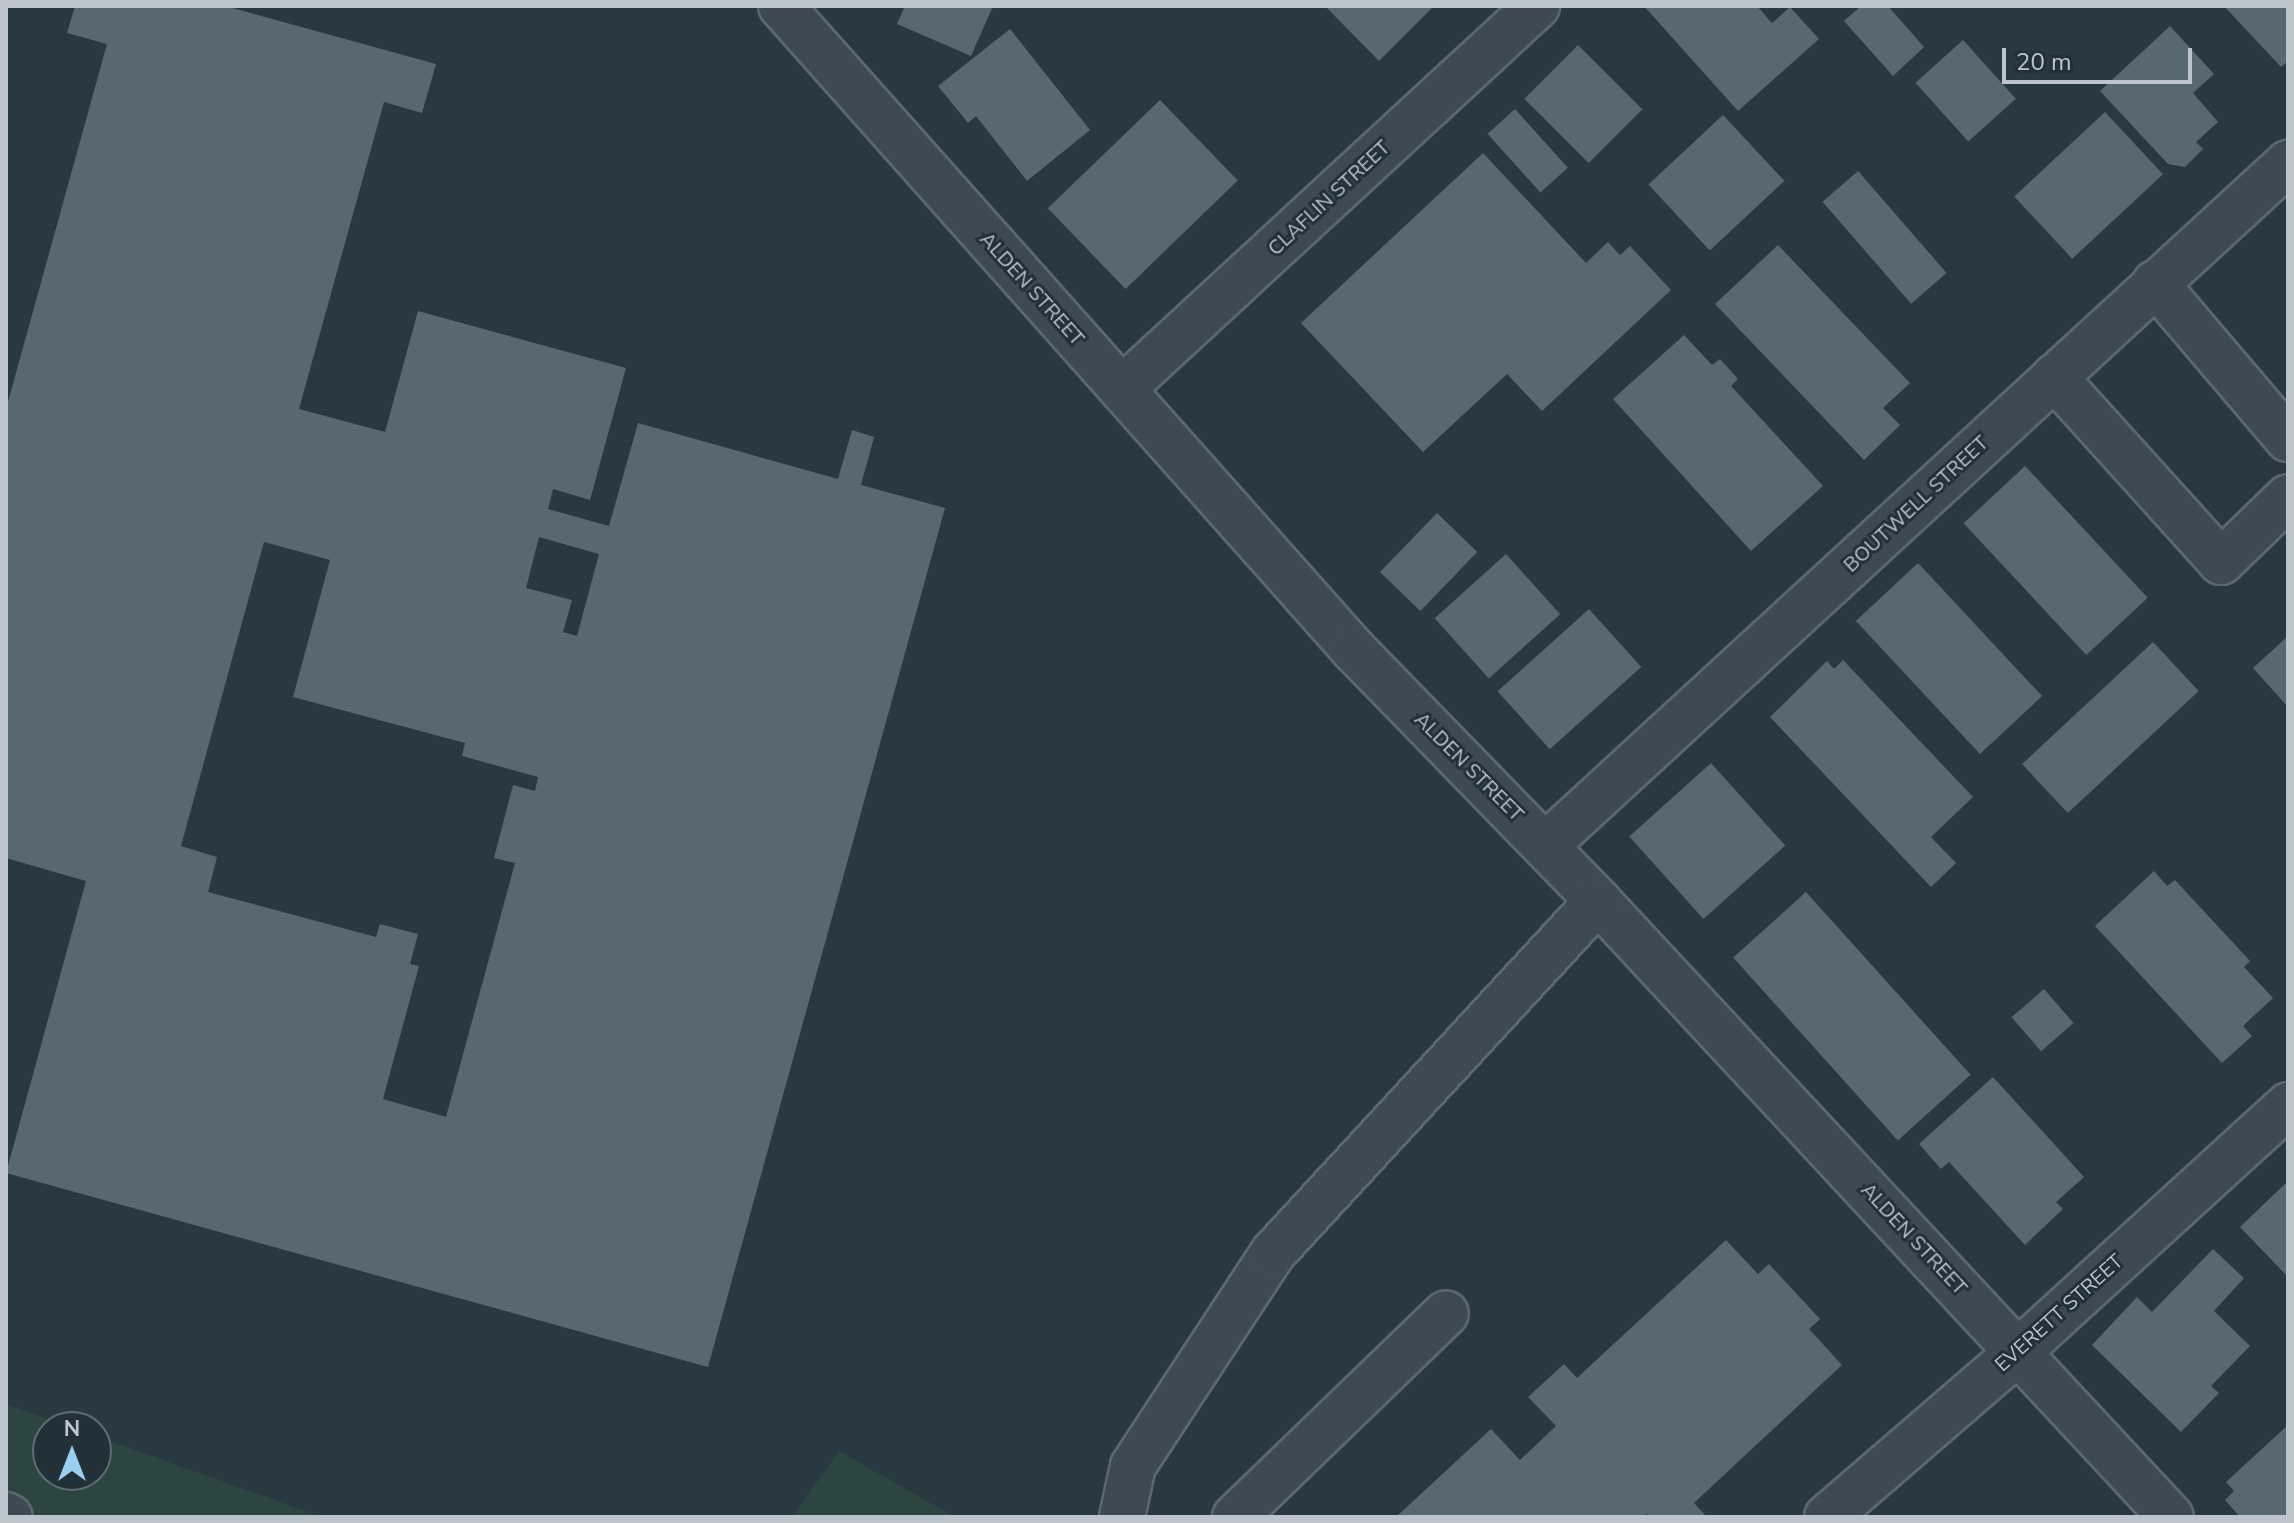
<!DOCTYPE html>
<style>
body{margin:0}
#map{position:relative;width:2294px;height:1523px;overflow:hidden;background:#293942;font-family:"Nunito Sans",sans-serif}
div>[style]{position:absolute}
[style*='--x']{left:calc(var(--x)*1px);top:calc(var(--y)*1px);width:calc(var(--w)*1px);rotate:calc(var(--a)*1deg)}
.green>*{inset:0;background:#2c4541}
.building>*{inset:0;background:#586871;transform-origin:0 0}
.roads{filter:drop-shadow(2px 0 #5c686f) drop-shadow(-2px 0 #5c686f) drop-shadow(0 2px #5c686f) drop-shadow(0 -2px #5c686f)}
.minor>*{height:44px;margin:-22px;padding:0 22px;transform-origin:22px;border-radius:22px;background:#3d4a52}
span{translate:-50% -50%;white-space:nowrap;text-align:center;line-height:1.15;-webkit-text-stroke:6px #223037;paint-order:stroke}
.street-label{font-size:20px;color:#bbc5cb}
.frame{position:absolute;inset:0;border:8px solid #bbc5cb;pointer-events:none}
.north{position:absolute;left:32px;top:1411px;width:80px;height:80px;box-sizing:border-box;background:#223037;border:2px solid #5f6c72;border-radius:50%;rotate:0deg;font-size:22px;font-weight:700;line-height:32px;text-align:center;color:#bbc5cb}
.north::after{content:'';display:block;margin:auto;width:28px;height:36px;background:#99d0f2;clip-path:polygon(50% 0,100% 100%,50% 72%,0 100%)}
.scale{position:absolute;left:2002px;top:48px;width:190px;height:36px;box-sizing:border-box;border:4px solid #bbc5cb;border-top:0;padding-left:10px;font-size:24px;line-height:28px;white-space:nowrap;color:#bbc5cb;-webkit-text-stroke:6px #223037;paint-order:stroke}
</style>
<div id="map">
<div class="green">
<div style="clip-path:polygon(6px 1404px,71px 1427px,48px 1427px,48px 1475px,96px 1475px,96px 1436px,322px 1517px,6px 1517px)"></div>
<div style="clip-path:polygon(839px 1451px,955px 1517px,792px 1517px)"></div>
</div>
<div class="building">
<div style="clip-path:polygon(evenodd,75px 6px,225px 6px,436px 64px,422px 113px,384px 102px,299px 409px,385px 432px,418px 311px,626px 368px,590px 500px,553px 489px,548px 509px,609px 526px,638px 423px,838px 479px,852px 430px,874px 437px,861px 485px,945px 508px,708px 1367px,6px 1173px,86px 881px,6px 858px,6px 409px,107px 44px,67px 33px,75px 6px,539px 537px,599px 554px,577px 636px,563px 632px,572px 600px,526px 588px,539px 537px,75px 6px,264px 542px,330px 560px,293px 697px,465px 743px,462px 756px,538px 777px,535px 791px,513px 785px,494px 858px,515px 863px,446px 1117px,383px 1099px,419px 966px,410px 964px,418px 934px,380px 924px,376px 937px,208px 892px,217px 857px,181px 846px,264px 542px)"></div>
<div style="clip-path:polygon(905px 6px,993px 6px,971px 56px,897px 24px)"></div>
<div style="clip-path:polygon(1325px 6px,1434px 6px,1379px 61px)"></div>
<div style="clip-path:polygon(1644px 6px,1757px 6px,1772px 23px,1790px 7px,1819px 39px,1738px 111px)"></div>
<div style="clip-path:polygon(1861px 6px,1888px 6px,1924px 47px,1893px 76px,1844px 21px)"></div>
<div style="clip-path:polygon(2224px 6px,2288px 6px,2288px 61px,2281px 67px)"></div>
<div style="clip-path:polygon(2170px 26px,2214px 74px,2193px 93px,2218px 122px,2196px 142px,2203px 149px,2185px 167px,2168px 164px,2100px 91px)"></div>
<div style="clip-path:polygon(1010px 29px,1090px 130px,1027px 181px,976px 116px,968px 123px,938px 86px)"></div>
<div style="left:1963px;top:40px;width:79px;height:64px;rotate:48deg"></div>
<div style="left:1578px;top:45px;width:91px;height:76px;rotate:45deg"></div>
<div style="left:1160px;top:100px;width:112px;height:156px;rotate:46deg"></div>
<div style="left:1515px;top:109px;width:79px;height:37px;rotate:48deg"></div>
<div style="left:2105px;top:112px;width:85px;height:124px;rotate:47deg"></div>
<div style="left:1723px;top:115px;width:90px;height:102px;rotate:47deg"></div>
<div style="clip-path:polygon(1483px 153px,1586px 263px,1608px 242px,1620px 255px,1630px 246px,1671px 290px,1542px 411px,1507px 374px,1423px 452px,1301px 323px)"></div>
<div style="left:1858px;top:171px;width:135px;height:47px;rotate:49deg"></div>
<div style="clip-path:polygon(1778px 245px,1910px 383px,1883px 408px,1900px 425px,1864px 460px,1715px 304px)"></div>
<div style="clip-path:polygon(1684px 335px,1712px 365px,1720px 359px,1738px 379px,1731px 386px,1823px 486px,1751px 551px,1613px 399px)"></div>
<div style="left:2025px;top:466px;width:180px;height:84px;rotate:47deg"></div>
<div style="left:1437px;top:513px;width:56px;height:82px;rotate:44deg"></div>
<div style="left:1506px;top:554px;width:81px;height:96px;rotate:48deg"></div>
<div style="left:1918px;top:563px;width:182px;height:85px;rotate:47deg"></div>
<div style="left:1589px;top:609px;width:78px;height:123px;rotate:48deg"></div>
<div style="clip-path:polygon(2288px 636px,2288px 707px,2253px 668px)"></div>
<div style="left:2153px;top:642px;width:67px;height:179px;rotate:47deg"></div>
<div style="clip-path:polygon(1843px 660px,1973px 797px,1931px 837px,1956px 863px,1931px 887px,1770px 717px,1827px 661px,1834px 669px)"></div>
<div style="left:1711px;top:763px;width:111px;height:110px;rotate:48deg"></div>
<div style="clip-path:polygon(2154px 871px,2167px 886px,2175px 880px,2250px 961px,2244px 967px,2273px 998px,2243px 1026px,2252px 1036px,2222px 1063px,2095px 926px)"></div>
<div style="left:1806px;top:892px;width:246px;height:98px;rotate:48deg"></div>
<div style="left:2044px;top:989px;width:45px;height:43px;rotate:49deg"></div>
<div style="clip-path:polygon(1993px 1077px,2084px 1177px,2056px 1202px,2063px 1209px,2025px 1245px,1949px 1162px,1941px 1169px,1919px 1144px)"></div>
<div style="clip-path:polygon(2288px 1181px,2288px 1277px,2240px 1227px)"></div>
<div style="clip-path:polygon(1726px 1240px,1758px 1274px,1769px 1264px,1820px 1319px,1809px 1329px,1842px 1365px,1694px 1503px,1707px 1517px,1650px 1517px,1647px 1514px,1644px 1517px,1396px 1517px,1491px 1429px,1520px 1460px,1556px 1426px,1528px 1397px,1564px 1364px,1577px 1378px)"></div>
<div style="clip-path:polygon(2213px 1249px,2244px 1278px,2214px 1311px,2250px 1346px,2211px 1386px,2219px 1393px,2181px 1432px,2092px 1345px,2137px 1297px,2152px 1312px)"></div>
<div style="clip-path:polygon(2288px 1425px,2288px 1517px,2240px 1517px,2225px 1500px,2234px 1491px,2226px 1482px)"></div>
</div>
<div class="roads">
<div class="minor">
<div style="--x:781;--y:6;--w:862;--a:48.34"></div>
<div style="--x:1354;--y:650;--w:350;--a:45.8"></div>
<div style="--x:1598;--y:901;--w:841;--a:47.07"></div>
<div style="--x:2155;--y:283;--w:205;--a:49.6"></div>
<div style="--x:2054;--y:377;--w:249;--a:47.9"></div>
<div style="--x:2221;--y:562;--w:93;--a:-44.1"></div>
<div style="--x:1122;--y:389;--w:565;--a:-42.7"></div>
<div style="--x:1546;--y:845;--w:1008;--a:-42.59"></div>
<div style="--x:6;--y:1515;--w:4;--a:27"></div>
<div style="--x:1122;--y:1517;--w:52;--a:-77.8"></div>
<div style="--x:1133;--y:1466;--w:255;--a:-56.7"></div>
<div style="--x:1273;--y:1253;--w:479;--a:-47.3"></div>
<div style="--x:1235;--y:1517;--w:293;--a:-44"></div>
<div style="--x:1827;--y:1517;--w:254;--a:-40.8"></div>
<div style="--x:2019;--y:1351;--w:365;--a:-42.4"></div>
</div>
</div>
<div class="street-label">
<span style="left:1329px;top:198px;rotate:-43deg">CLAFLIN STREET</span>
<span style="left:1032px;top:289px;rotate:48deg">ALDEN STREET</span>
<span style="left:1916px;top:504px;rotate:-43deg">BOUTWELL STREET</span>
<span style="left:1469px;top:767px;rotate:45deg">ALDEN STREET</span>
<span style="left:1914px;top:1239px;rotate:47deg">ALDEN STREET</span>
<span style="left:2059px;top:1313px;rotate:-42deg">EVERETT STREET</span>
</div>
<div class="frame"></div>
<div class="north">N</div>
<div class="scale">20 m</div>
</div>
